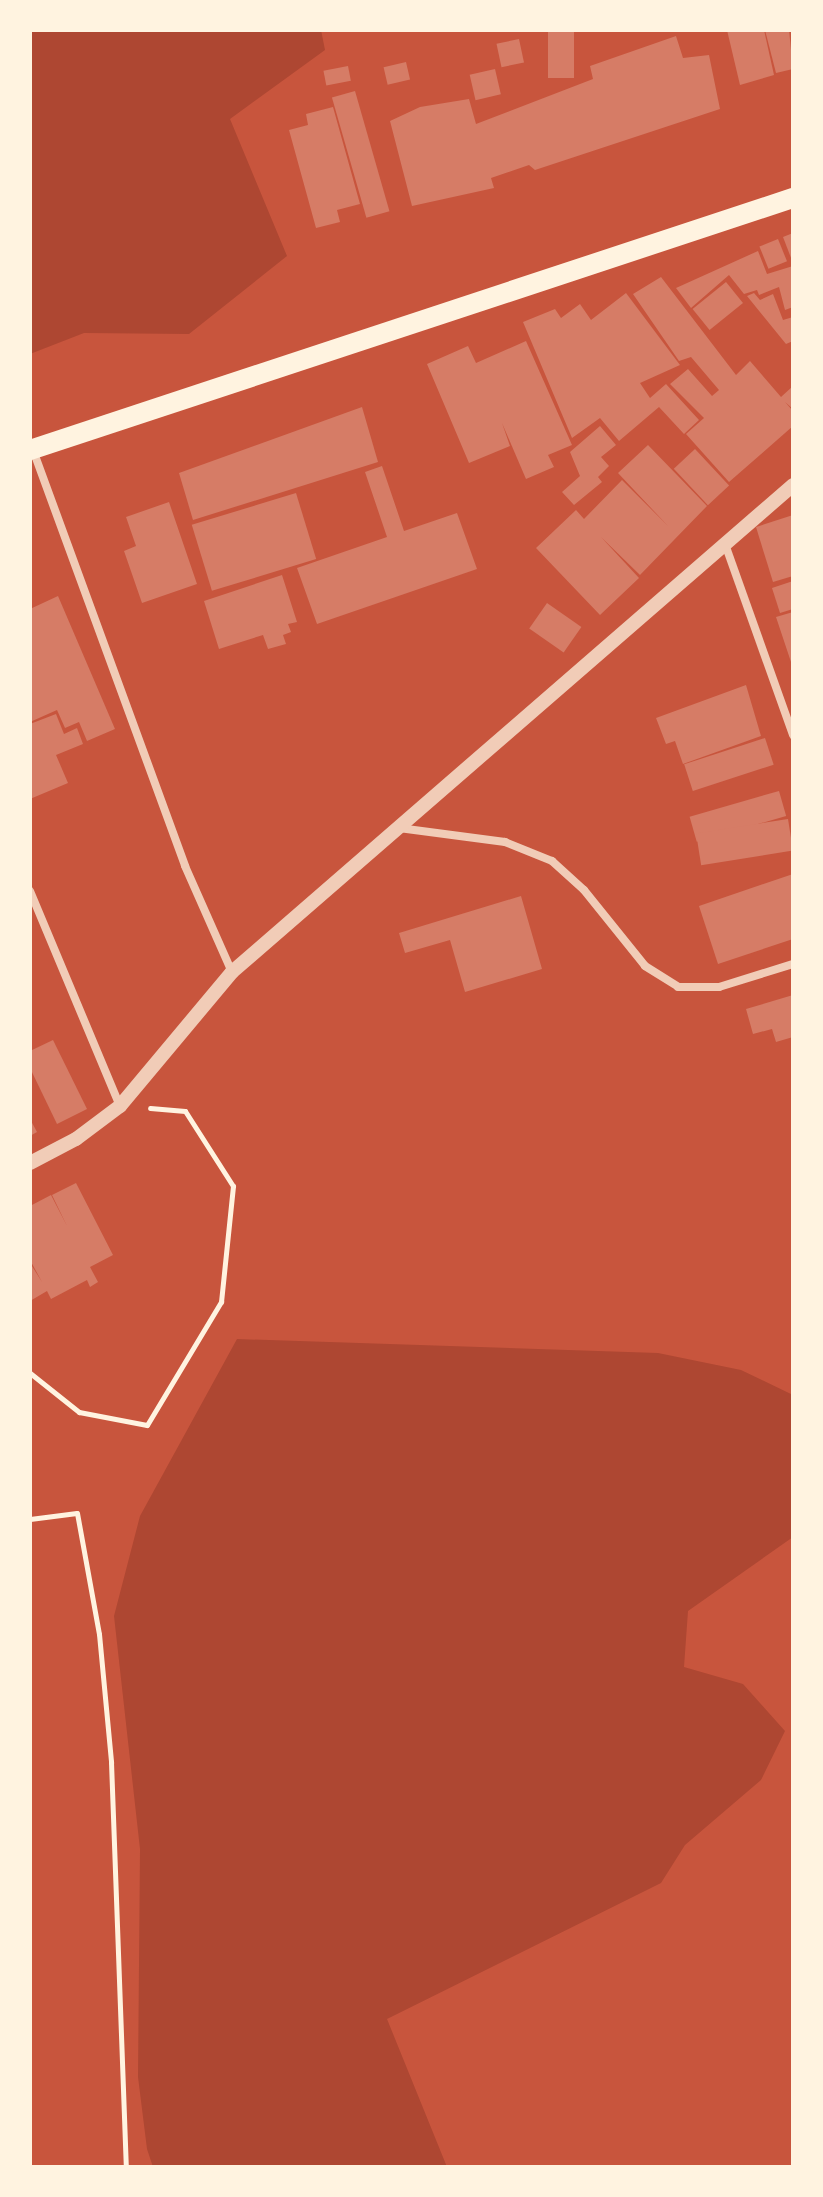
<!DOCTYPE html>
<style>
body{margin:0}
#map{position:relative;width:823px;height:2197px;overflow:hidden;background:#c8553d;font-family:"Noto Sans",sans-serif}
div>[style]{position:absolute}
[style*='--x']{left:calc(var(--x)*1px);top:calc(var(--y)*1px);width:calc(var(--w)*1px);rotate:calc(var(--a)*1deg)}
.green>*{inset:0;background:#ae4732}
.building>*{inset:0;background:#d67c66;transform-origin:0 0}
.path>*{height:5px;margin:-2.5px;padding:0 2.5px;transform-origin:2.5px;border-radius:2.5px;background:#fff3e0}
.minor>*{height:8px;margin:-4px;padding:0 4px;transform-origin:4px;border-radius:4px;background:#f1ccb7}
.tertiary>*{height:14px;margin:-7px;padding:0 7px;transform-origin:7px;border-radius:7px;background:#f1ccb7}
.primary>*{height:20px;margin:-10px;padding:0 10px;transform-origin:10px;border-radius:10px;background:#fff3e0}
span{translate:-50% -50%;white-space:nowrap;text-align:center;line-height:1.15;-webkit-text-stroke:8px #fff3e0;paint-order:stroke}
.frame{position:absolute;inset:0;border:32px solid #fff3e0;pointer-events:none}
</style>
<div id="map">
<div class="green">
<div style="clip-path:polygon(30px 30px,321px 30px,325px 50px,230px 119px,287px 256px,189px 334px,84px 333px,30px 354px)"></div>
<div style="clip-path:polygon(237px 1339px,658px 1353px,741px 1370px,793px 1395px,793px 1537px,688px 1611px,684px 1667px,743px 1684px,785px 1731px,761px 1780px,685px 1845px,661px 1883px,387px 2019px,447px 2167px,153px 2167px,147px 2149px,138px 2077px,140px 1849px,114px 1616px,140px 1516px)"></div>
</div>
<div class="building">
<div style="left:548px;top:30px;width:26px;height:48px"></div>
<div style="clip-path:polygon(727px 30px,764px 30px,774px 75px,740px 85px)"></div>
<div style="clip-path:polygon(765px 30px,789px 30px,793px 69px,776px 73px)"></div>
<div style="clip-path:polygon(676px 36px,683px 58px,709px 55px,720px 109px,535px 170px,529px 165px,491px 178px,494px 188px,412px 206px,390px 121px,420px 107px,469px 99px,476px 124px,593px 79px,590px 66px)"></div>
<div style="left:519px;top:39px;width:24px;height:23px;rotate:78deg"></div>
<div style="left:406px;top:62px;width:18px;height:23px;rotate:77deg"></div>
<div style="left:348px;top:66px;width:15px;height:25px;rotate:79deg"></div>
<div style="left:495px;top:69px;width:26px;height:26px;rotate:77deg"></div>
<div style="left:355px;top:91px;width:125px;height:24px;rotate:74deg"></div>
<div style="clip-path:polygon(333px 107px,360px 204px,337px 210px,340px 222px,316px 228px,289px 130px,308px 125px,306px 114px)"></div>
<div style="clip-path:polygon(793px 233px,793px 263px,783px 237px)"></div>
<div style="left:778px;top:239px;width:24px;height:20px;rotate:68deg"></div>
<div style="clip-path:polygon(758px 251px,767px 274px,793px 266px,793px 307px,785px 310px,779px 287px,759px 295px,757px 290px,744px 294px,729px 275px,691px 308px,676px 288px)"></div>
<div style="clip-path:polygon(661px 277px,736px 375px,750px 361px,781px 397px,793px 386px,793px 409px,785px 402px,793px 411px,793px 426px,729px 482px,686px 434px,704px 418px,670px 384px,688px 369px,712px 396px,719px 390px,691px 357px,679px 361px,633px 294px)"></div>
<div style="left:726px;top:282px;width:27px;height:43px;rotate:51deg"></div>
<div style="clip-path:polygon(626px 293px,680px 365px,640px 383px,650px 398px,666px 384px,699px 420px,684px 434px,659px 407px,619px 441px,600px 418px,572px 438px,523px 322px,555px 309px,561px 318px,580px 304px,591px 320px)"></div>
<div style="clip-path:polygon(754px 293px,760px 300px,773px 294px,783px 320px,793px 317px,793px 341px,786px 344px,747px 296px)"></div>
<div style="clip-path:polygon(526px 341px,572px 445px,548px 455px,554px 467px,526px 479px,502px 423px,510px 446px,469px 463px,427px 364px,468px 346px,476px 363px)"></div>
<div style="clip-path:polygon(362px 407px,378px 462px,193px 520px,179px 473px)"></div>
<div style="clip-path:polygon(600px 426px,616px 445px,601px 457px,609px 466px,598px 477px,602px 482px,574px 505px,562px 492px,580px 476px,570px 452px)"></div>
<div style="clip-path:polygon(648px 445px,707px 506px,640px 575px,601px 537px,639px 578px,600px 615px,536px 548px,576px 510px,584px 519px,622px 480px,668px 526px,618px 473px)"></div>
<div style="left:695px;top:449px;width:50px;height:29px;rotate:47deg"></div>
<div style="clip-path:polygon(382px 466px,404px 531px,457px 513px,477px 569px,317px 624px,297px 568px,387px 537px,365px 472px)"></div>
<div style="left:296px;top:493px;width:69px;height:109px;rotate:73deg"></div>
<div style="clip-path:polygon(169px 502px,197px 584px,142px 603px,124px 551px,136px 546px,126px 517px)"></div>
<div style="clip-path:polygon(793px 515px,793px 576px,773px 582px,756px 527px)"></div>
<div style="clip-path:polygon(282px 575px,297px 622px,288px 624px,291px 632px,283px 635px,286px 644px,268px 649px,263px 635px,219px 649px,204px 601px)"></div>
<div style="clip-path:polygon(793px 581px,793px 609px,780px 613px,772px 588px)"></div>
<div style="clip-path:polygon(58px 596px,115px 729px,87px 741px,79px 722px,65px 728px,57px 710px,30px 722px,30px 609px)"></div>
<div style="left:547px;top:603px;width:42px;height:31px;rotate:35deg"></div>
<div style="clip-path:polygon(793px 612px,793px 665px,792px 665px,776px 617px)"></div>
<div style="clip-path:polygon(746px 685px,761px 736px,683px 764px,675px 741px,666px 744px,656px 718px)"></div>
<div style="clip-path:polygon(56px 714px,64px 734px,77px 728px,83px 744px,56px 755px,68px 783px,30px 799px,30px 724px)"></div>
<div style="left:765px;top:738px;width:28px;height:85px;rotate:72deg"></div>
<div style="left:779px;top:791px;width:26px;height:93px;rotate:74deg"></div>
<div style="left:788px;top:819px;width:32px;height:93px;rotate:81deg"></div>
<div style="clip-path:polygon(793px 874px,793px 939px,718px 964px,699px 906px)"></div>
<div style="clip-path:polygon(521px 896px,542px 969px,465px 992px,450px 940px,405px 953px,399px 933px)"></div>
<div style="clip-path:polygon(793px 995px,793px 1037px,776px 1042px,772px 1029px,753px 1034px,746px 1009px)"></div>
<div style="clip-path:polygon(53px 1040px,87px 1109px,57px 1124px,30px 1068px,30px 1051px)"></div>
<div style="clip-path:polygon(30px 1119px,37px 1132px,30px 1136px)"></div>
<div style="clip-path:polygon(76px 1183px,113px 1255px,90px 1267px,98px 1282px,90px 1287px,87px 1280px,51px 1299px,47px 1291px,30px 1301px,30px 1263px,42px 1282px,30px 1260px,30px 1206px,51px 1195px,67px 1226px,52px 1195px)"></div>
</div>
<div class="path">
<div style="--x:30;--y:1373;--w:63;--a:38.5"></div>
<div style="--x:79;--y:1412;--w:69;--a:10.8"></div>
<div style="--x:147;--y:1425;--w:144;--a:-59"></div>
<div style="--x:221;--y:1302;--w:117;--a:-84.1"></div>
<div style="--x:233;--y:1186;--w:89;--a:-122.6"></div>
<div style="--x:185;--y:1111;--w:35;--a:-175"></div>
<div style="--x:30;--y:1519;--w:47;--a:-7.3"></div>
<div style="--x:77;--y:1513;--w:123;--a:79.7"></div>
<div style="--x:99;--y:1634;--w:129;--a:84.6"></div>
<div style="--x:111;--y:1762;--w:405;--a:87.9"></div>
</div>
<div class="minor">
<div style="--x:33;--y:450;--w:443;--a:69.9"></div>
<div style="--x:185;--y:866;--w:116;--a:66.1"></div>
<div style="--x:725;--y:544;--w:203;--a:70.4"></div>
<div style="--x:399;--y:828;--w:107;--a:7.5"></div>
<div style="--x:505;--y:842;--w:51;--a:22"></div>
<div style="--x:552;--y:861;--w:43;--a:42.2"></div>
<div style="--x:584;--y:890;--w:97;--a:51.2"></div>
<div style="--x:645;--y:966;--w:39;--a:32"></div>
<div style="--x:678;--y:987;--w:41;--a:0"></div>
<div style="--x:719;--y:987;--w:77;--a:-17.3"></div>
<div style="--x:30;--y:891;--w:233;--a:67.3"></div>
</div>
<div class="tertiary">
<div style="--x:30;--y:1163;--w:52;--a:-27.6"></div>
<div style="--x:76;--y:1139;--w:55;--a:-36.9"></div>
<div style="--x:120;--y:1106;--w:175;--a:-50.1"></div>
<div style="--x:232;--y:972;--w:743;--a:-40.96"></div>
</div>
<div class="primary">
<div style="--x:30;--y:450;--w:804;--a:-18.28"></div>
</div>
<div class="frame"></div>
</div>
